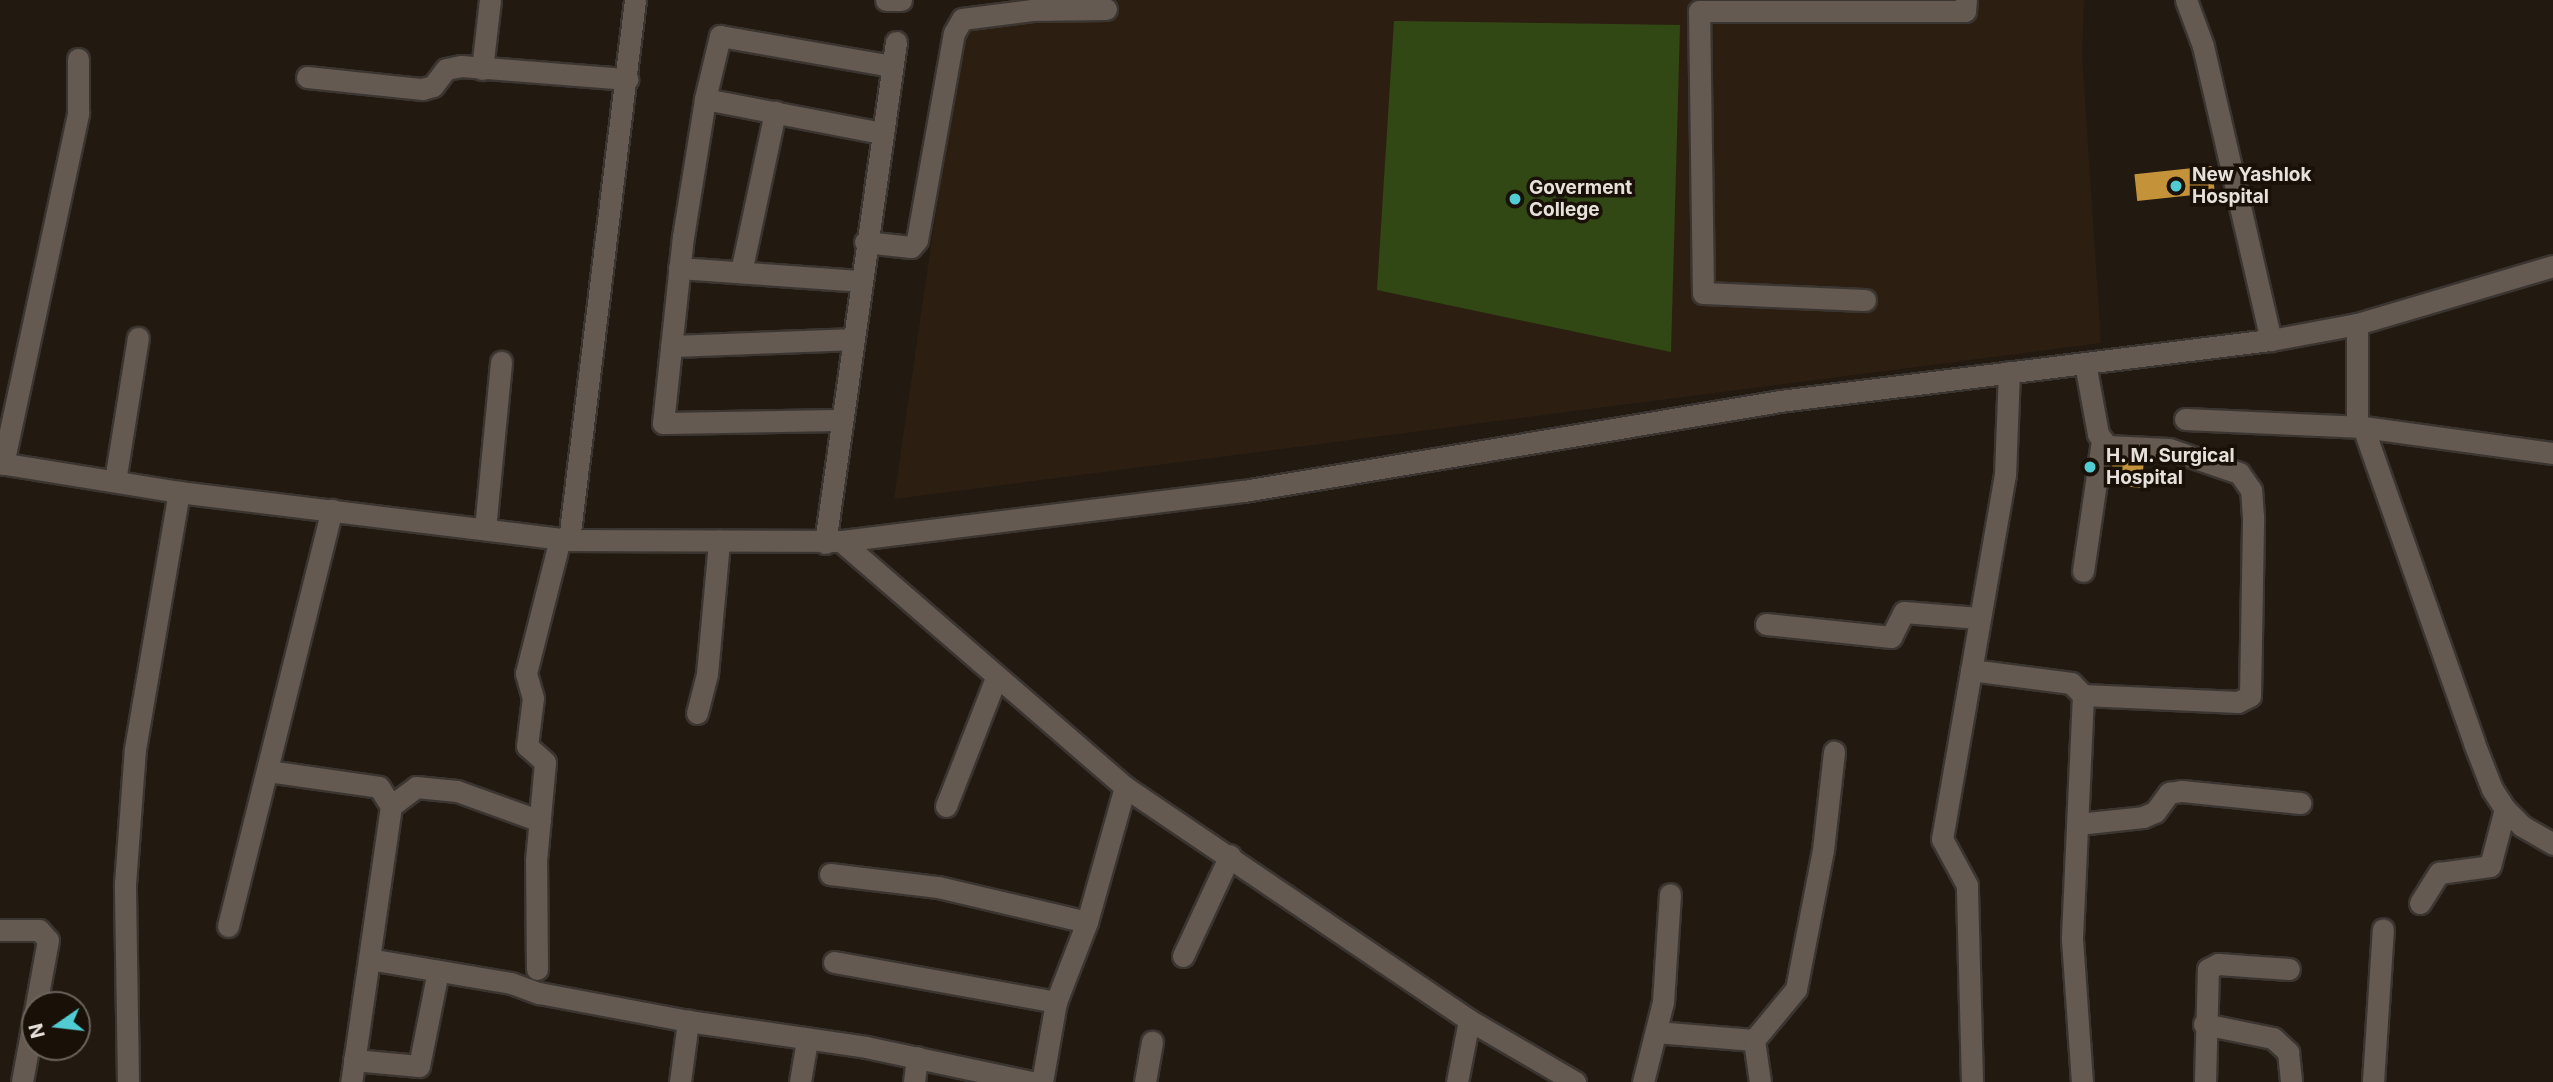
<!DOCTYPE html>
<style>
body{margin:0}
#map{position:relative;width:2553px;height:1082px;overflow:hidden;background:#221911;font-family:Inter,sans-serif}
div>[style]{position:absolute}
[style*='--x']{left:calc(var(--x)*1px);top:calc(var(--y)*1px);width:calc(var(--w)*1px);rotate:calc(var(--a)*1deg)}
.education>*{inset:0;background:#2c1f12}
.green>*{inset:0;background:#324814}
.building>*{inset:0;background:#c49238;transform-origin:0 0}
.roads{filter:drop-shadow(2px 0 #3b3531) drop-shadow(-2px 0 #3b3531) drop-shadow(0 2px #3b3531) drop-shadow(0 -2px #3b3531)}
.minor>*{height:21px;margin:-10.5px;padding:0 10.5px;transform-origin:10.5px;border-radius:10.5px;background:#655a51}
.dots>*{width:19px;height:19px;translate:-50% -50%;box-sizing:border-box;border:4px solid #191008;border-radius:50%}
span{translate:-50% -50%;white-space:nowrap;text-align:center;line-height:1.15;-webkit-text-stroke:7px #191008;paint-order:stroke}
.poi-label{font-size:19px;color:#e7e1db;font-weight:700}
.left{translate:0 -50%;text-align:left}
.north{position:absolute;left:21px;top:991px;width:70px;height:70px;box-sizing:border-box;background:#191008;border:2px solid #6b645c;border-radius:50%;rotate:256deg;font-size:19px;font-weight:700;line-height:28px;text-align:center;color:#e7e1db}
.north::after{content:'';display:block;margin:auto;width:24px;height:32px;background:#51ccd3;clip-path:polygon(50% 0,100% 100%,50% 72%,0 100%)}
</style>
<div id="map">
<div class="education">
<div style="clip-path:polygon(1026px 0,2084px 0,2082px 55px,2101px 343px,894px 499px,965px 13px)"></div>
</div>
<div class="green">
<div style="clip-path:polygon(1394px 21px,1680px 25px,1671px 352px,1377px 290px)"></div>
</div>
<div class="building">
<div style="left:2212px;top:166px;width:27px;height:78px;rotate:84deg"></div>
<div style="left:2113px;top:459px;width:31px;height:26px;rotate:6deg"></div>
</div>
<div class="roads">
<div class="minor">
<div style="--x:886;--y:0;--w:15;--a:0"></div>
<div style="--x:2186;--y:0;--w:49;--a:69.7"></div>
<div style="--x:2203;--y:46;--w:302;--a:77"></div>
<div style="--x:482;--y:69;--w:69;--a:-83.4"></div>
<div style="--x:307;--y:77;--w:116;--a:6"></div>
<div style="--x:422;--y:89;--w:11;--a:-15"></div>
<div style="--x:433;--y:86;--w:21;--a:-53"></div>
<div style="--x:446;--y:69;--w:15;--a:-11"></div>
<div style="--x:461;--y:66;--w:167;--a:4.5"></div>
<div style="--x:705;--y:99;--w:65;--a:-76.6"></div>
<div style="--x:720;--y:36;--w:175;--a:9.9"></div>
<div style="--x:865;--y:242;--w:46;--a:6.2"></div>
<div style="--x:911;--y:247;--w:9;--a:-49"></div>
<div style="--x:917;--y:240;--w:210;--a:-79.9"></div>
<div style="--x:954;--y:33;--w:16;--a:-60"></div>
<div style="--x:962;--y:19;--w:71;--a:-7.3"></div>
<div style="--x:1032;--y:10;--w:74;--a:-0.8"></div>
<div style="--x:679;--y:268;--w:180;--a:4.1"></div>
<div style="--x:741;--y:272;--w:164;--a:-78"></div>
<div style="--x:1865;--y:300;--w:162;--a:-177.5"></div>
<div style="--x:1703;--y:293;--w:282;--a:-90.8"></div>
<div style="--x:1699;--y:11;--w:266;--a:0"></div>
<div style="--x:1965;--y:11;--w:11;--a:-85"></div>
<div style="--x:2357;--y:324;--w:101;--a:90"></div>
<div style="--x:2357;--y:425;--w:6;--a:18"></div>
<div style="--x:2363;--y:427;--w:335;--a:70.6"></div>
<div style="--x:2474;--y:743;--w:49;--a:68.6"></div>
<div style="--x:2492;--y:789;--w:24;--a:57"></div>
<div style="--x:2505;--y:809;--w:24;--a:45"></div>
<div style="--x:2522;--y:826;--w:36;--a:30"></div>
<div style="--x:671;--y:346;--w:180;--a:-2.2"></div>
<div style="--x:2185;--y:419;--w:178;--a:2.6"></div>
<div style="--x:2363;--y:427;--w:192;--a:7.8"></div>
<div style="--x:840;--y:420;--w:177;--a:179"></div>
<div style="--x:663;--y:423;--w:187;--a:-83.9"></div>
<div style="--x:683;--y:237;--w:140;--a:-80.9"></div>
<div style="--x:705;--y:99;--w:179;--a:10.9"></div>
<div style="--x:0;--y:463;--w:181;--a:9.2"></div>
<div style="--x:179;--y:492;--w:393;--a:7"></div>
<div style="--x:569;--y:540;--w:272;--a:0.2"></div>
<div style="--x:841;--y:541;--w:406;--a:-7.1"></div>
<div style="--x:1244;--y:491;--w:544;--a:-9.53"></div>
<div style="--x:1780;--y:401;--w:495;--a:-7.1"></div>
<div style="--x:2271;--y:340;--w:87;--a:-10.5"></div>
<div style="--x:2357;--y:324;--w:204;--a:-16.5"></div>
<div style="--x:3;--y:464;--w:359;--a:-77.9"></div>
<div style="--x:78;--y:113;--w:54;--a:-90"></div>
<div style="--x:115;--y:481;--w:145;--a:-80.9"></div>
<div style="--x:485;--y:529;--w:168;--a:-84.5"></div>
<div style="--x:569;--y:540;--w:544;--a:-83.03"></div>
<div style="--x:841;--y:541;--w:376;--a:40.9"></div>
<div style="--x:1125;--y:787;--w:415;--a:34.1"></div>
<div style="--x:1469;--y:1020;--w:123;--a:30.3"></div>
<div style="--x:825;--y:543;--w:506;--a:-81.93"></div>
<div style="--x:2083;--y:571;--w:131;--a:-81.7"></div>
<div style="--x:1766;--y:624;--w:126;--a:5.9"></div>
<div style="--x:1891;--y:637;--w:28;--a:-63"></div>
<div style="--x:1904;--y:612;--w:75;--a:4.6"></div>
<div style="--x:1971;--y:670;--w:101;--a:7.4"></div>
<div style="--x:2071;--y:683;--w:17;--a:45"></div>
<div style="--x:2083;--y:695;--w:244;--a:92.6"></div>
<div style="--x:2072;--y:939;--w:143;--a:86"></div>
<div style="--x:2083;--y:695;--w:155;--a:2.6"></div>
<div style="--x:2238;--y:702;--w:13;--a:-27"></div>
<div style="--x:2250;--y:696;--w:179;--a:-89"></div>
<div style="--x:2253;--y:517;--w:27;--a:-94"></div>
<div style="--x:2251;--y:490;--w:21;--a:-125"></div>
<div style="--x:2239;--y:473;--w:74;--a:-161.1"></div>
<div style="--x:2169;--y:449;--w:62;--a:-177.2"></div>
<div style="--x:2107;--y:446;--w:15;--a:-127"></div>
<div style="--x:2098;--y:434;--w:72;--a:-100.4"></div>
<div style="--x:697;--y:713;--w:40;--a:-75.6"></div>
<div style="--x:707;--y:674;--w:134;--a:-84.8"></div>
<div style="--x:268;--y:771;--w:112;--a:8.2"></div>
<div style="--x:379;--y:787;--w:22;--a:58"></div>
<div style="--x:391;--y:806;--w:279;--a:98.2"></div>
<div style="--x:391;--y:806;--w:31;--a:-37"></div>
<div style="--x:416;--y:787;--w:41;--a:5.6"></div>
<div style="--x:457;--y:791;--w:88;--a:19.9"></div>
<div style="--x:946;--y:806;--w:137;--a:-68.7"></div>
<div style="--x:2078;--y:824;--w:65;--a:-6.1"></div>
<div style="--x:2143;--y:817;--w:13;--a:-23"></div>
<div style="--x:2155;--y:812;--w:24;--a:-54"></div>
<div style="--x:2169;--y:793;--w:13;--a:-9"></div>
<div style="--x:2182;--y:791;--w:119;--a:5.8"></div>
<div style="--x:830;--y:874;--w:109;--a:6.9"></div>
<div style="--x:938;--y:887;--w:153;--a:13.2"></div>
<div style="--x:2420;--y:903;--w:36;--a:-58"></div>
<div style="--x:2439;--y:873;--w:51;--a:-7.8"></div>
<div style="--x:2490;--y:866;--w:59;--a:-75.3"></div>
<div style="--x:228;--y:926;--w:429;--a:-76"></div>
<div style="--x:0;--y:930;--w:39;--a:0"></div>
<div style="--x:39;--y:930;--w:13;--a:48"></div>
<div style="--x:48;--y:940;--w:144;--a:100.4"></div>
<div style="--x:1183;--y:956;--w:111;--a:-65"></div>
<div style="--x:369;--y:959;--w:144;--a:9.6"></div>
<div style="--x:511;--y:983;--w:30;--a:20"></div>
<div style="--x:539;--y:993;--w:152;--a:10.6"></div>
<div style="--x:688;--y:1021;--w:180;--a:8.3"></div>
<div style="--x:866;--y:1047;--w:169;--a:12"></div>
<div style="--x:834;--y:962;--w:226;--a:10.2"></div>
<div style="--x:537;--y:969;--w:108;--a:-90.5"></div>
<div style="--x:536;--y:861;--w:99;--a:-84.8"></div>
<div style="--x:545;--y:762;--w:24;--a:-138"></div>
<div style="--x:527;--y:746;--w:48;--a:-82.9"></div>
<div style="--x:533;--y:698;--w:26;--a:-106"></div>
<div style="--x:526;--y:673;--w:138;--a:-75.8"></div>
<div style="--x:2204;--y:1024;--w:70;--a:11.5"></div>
<div style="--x:2273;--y:1038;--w:21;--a:43"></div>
<div style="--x:2288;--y:1052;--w:30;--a:84"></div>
<div style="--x:1656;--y:1032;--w:98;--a:4.7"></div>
<div style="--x:1754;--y:1040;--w:42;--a:81.9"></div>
<div style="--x:1754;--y:1040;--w:66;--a:-50.5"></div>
<div style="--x:1796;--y:989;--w:142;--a:-79"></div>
<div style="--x:1823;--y:850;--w:99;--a:-83.6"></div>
<div style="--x:354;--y:1060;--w:65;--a:5.3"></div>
<div style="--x:419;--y:1066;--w:97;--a:-78.7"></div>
<div style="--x:128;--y:1082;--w:198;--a:-90.9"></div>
<div style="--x:125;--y:884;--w:135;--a:-85.8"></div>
<div style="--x:135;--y:749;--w:261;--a:-80.3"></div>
<div style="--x:680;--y:1082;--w:62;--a:-82.5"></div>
<div style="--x:800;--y:1082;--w:43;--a:-80.5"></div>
<div style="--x:914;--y:1082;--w:25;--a:-83"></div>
<div style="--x:1042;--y:1082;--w:81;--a:-80.1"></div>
<div style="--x:1056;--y:1002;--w:86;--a:-68.8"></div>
<div style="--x:1087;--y:922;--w:140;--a:-74.3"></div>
<div style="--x:1145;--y:1082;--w:41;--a:-80.1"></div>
<div style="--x:1457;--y:1082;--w:63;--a:-79"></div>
<div style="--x:1643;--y:1082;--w:82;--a:-76"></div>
<div style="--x:1663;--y:1002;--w:108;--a:-86.3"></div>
<div style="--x:1972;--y:1082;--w:197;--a:-91.5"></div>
<div style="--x:1967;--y:885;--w:52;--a:-118.5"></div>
<div style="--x:1942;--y:839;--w:369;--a:-80.2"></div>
<div style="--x:2005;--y:475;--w:103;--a:-87.8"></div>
<div style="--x:2205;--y:1082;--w:113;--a:-88.5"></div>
<div style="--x:2208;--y:969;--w:11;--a:-27"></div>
<div style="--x:2218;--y:964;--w:71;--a:4"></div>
<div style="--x:2373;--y:1082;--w:153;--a:-86.3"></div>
</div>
</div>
<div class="dots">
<div style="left:2176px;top:186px;background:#51ccd3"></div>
<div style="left:1515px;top:199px;background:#51ccd3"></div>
<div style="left:2090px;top:467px;background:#51ccd3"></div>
</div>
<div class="poi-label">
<span class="left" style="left:2192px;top:186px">New Yashlok<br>Hospital</span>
<span class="left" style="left:1529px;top:199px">Goverment<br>College</span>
<span class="left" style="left:2106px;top:467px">H. M. Surgical<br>Hospital</span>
</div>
<div class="north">N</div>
</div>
